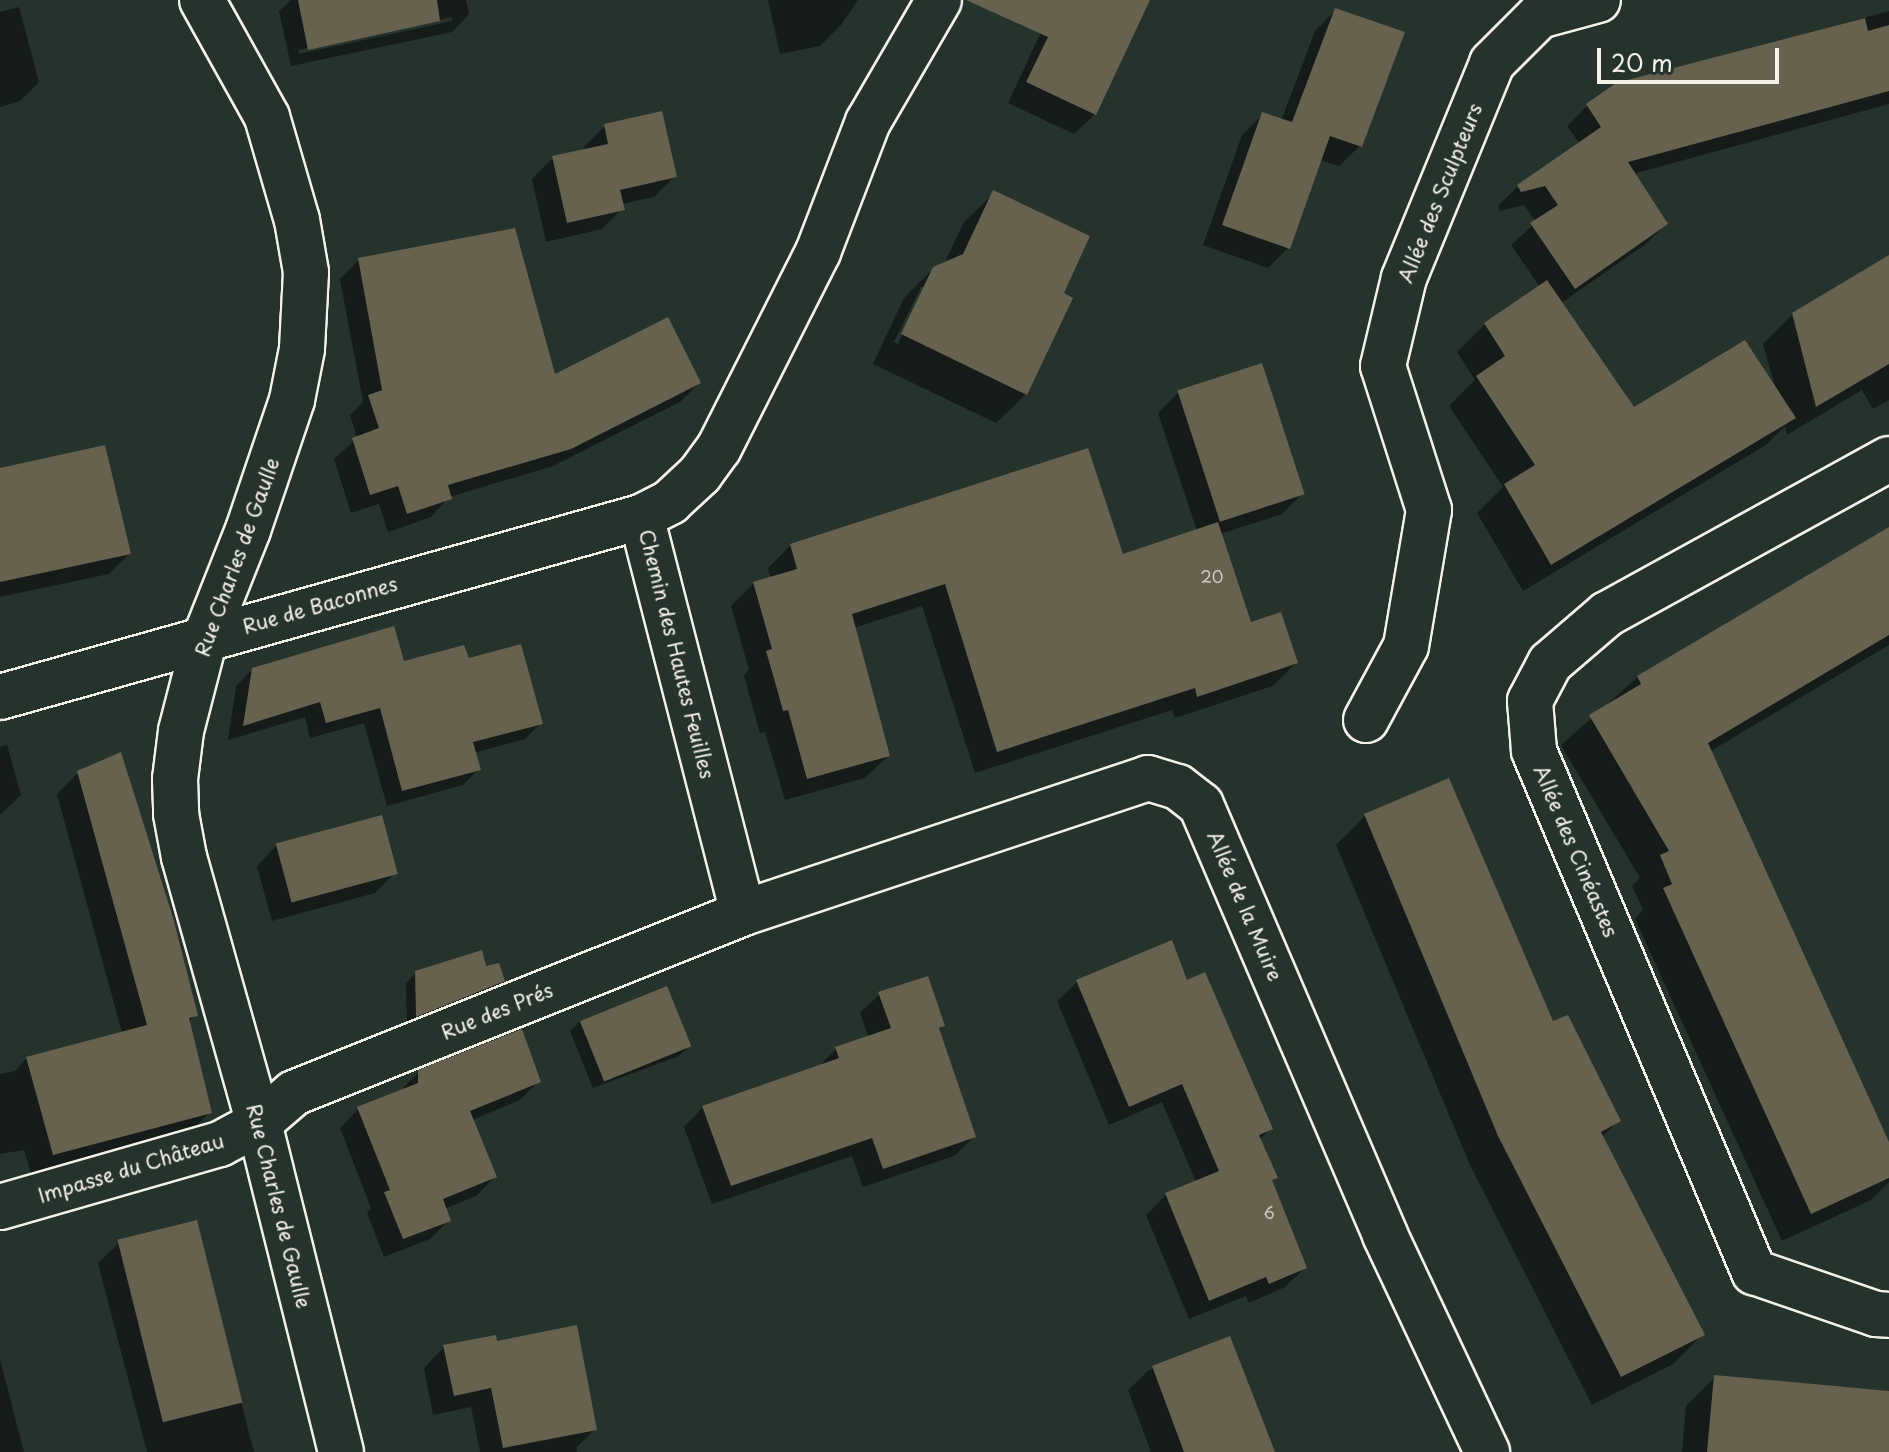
<!DOCTYPE html>
<meta charset="utf-8">
<style>
body{margin:0}
#map{position:relative;width:1889px;height:1452px;overflow:hidden;background:#26332d;font-family:"Playpen Sans",sans-serif}
div>[style]{position:absolute}
[style*='--x']{left:calc(var(--x)*1px);top:calc(var(--y)*1px);width:calc(var(--w)*1px);rotate:calc(var(--a)*1deg)}
.shadow>*{inset:0;background:#0007}
.building>*{inset:0;background:#676250;transform-origin:0 0}
.roads{filter:drop-shadow(2px 0 #f4f1e8) drop-shadow(-2px 0 #f4f1e8) drop-shadow(0 2px #f4f1e8) drop-shadow(0 -2px #f4f1e8)}
.street>*{height:44px;margin:-22px;padding:0 22px;transform-origin:22px;border-radius:22px;background:#26332d}
.secondary>*{height:44px;margin:-22px;padding:0 22px;transform-origin:22px;border-radius:22px;background:#26332d}
span{translate:-50% -50%;white-space:nowrap;text-align:center;line-height:1.15;-webkit-text-stroke:6px #26332d;paint-order:stroke}
.number-label{font-size:16px;color:#d1cdc2}
.number-label span{-webkit-text-stroke-width:0}
.street-label{font-size:20px;color:#f4f1e8}
.scale{position:absolute;left:1597px;top:48px;width:182px;height:36px;box-sizing:border-box;border:4px solid #f4f1e8;border-top:0;padding-left:10px;font-size:24px;line-height:28px;white-space:nowrap;color:#f4f1e8;-webkit-text-stroke:6px #26332d;paint-order:stroke}
</style>
<div id="map">
<div class="shadow">
<div style="clip-path:polygon(evenodd,291px 0,466px 0,469px 14px,452px 32px,291px 66px,279px 11px,291px 0,452px 17px,452px 21px,299px 54px,298px 50px,452px 17px)"></div>
<div style="clip-path:polygon(768px 0,858px 0,841px 25px,820px 46px,780px 54px)"></div>
<div style="clip-path:polygon(1056px 0,1148px 0,1095px 114px,1074px 134px,1008px 103px)"></div>
<div style="clip-path:polygon(19px 7px,39px 82px,20px 101px,0 107px,0 12px)"></div>
<div style="clip-path:polygon(1335px 11px,1360px 146px,1339px 166px,1320px 160px,1288px 248px,1268px 268px,1203px 245px,1242px 135px,1262px 115px,1281px 121px,1315px 31px)"></div>
<div style="clip-path:polygon(1889px 11px,1889px 104px,1633px 174px,1666px 224px,1646px 244px,1561px 303px,1633px 409px,1775px 387px,1763px 344px,1793px 314px,1889px 257px,1889px 400px,1873px 409px,1862px 390px,1787px 435px,1785px 426px,1766px 445px,1523px 591px,1477px 513px,1503px 487px,1449px 406px,1475px 380px,1457px 352px,1485px 324px,1540px 287px,1511px 245px,1536px 222px,1524px 205px,1500px 211px,1498px 206px,1518px 186px,1580px 144px,1567px 126px,1587px 106px,1617px 85px)"></div>
<div style="clip-path:polygon(605px 126px,674px 177px,654px 197px,621px 204px,622px 209px,602px 229px,546px 242px,532px 179px,553px 158px,585px 151px,584px 147px)"></div>
<div style="clip-path:polygon(evenodd,994px 193px,1061px 294px,1026px 394px,996px 423px,873px 364px,904px 298px,934px 268px,944px 264px,964px 222px,994px 193px,921px 287px,925px 287px,898px 344px,894px 342px,921px 287px)"></div>
<div style="clip-path:polygon(359px 260px,553px 376px,699px 383px,680px 402px,553px 466px,449px 497px,431px 517px,388px 532px,379px 504px,351px 513px,334px 459px,357px 438px,350px 415px,363px 402px,340px 279px)"></div>
<div style="clip-path:polygon(1178px 393px,1303px 493px,1282px 514px,1220px 534px,1250px 624px,1296px 663px,1273px 686px,1175px 718px,1172px 710px,975px 773px,922px 606px,854px 628px,888px 756px,865px 778px,785px 800px,765px 732px,760px 733px,752px 705px,744px 675px,749px 670px,731px 606px,754px 583px,771px 579px,768px 568px,791px 545px,1122px 556px,1197px 531px,1158px 413px)"></div>
<div style="clip-path:polygon(0 470px,129px 554px,109px 574px,0 597px)"></div>
<div style="clip-path:polygon(1889px 528px,1889px 645px,1709px 752px,1889px 1148px,1889px 1182px,1871px 1200px,1782px 1241px,1635px 919px,1643px 910px,1632px 886px,1640px 878px,1561px 745px,1638px 677px)"></div>
<div style="clip-path:polygon(402px 664px,541px 723px,525px 739px,474px 753px,479px 769px,463px 785px,387px 806px,364px 723px,310px 738px,305px 717px,228px 740px,236px 686px,253px 669px)"></div>
<div style="clip-path:polygon(7px 745px,21px 795px,0 815px,0 747px)"></div>
<div style="clip-path:polygon(79px 772px,195px 1015px,188px 1023px,210px 1112px,188px 1134px,32px 1176px,24px 1150px,0 1154px,0 1074px,15px 1071px,27px 1058px,122px 1033px,57px 794px)"></div>
<div style="clip-path:polygon(1448px 781px,1552px 1024px,1619px 1120px,1602px 1137px,1702px 1335px,1673px 1364px,1592px 1405px,1470px 1165px,1336px 845px,1365px 816px)"></div>
<div style="clip-path:polygon(277px 845px,395px 873px,375px 893px,272px 921px,257px 866px)"></div>
<div style="clip-path:polygon(484px 968px,503px 981px,493px 991px,407px 1025px,406px 983px,416px 973px)"></div>
<div style="clip-path:polygon(1077px 982px,1186px 982px,1271px 1128px,1259px 1140px,1275px 1177px,1271px 1182px,1305px 1268px,1285px 1287px,1249px 1303px,1246px 1296px,1189px 1319px,1146px 1215px,1166px 1195px,1196px 1182px,1162px 1102px,1109px 1125px,1057px 1001px)"></div>
<div style="clip-path:polygon(880px 994px,943px 1026px,938px 1031px,974px 1137px,954px 1156px,863px 1187px,852px 1156px,712px 1204px,684px 1127px,703px 1107px,817px 1068px,836px 1049px,869px 1038px,860px 1013px)"></div>
<div style="clip-path:polygon(580px 1021px,689px 1046px,679px 1056px,593px 1088px,570px 1031px)"></div>
<div style="clip-path:polygon(419px 1072px,539px 1081px,520px 1100px,472px 1120px,495px 1177px,476px 1196px,444px 1209px,449px 1220px,430px 1239px,384px 1257px,367px 1213px,371px 1208px,340px 1128px,358px 1109px,400px 1091px)"></div>
<div style="clip-path:polygon(195px 1223px,254px 1452px,147px 1452px,98px 1263px,119px 1243px)"></div>
<div style="clip-path:polygon(1229px 1339px,1273px 1452px,1151px 1452px,1128px 1390px,1149px 1370px)"></div>
<div style="clip-path:polygon(496px 1343px,595px 1429px,576px 1448px,577px 1452px,480px 1452px,471px 1407px,433px 1415px,424px 1368px,444px 1347px)"></div>
<div style="clip-path:polygon(0 1359px,24px 1452px,0 1452px)"></div>
<div style="clip-path:polygon(1715px 1377px,1889px 1391px,1889px 1452px,1682px 1452px,1686px 1406px)"></div>
</div>
<div class="building">
<div style="clip-path:polygon(298px 0,437px 0,440px 21px,308px 50px)"></div>
<div style="clip-path:polygon(966px 0,1150px 0,1096px 115px,1026px 82px,1048px 37px)"></div>
<div style="clip-path:polygon(1335px 8px,1405px 32px,1362px 147px,1330px 136px,1290px 249px,1222px 225px,1262px 112px,1292px 122px)"></div>
<div style="clip-path:polygon(1865px 18px,1868px 31px,1889px 25px,1889px 91px,1628px 162px,1668px 224px,1575px 289px,1530px 223px,1558px 205px,1545px 186px,1521px 192px,1517px 185px,1601px 127px,1586px 104px,1616px 83px)"></div>
<div style="clip-path:polygon(662px 111px,677px 177px,620px 190px,625px 210px,567px 223px,552px 156px,608px 144px,604px 124px)"></div>
<div style="clip-path:polygon(993px 190px,1090px 236px,1064px 293px,1073px 298px,1027px 395px,901px 334px,933px 267px,963px 254px)"></div>
<div style="clip-path:polygon(515px 228px,555px 374px,668px 317px,701px 383px,571px 449px,448px 485px,452px 499px,407px 514px,398px 486px,370px 495px,352px 438px,379px 428px,368px 395px,382px 390px,358px 258px)"></div>
<div style="clip-path:polygon(1889px 255px,1889px 364px,1816px 407px,1792px 313px)"></div>
<div style="clip-path:polygon(1547px 280px,1634px 407px,1745px 340px,1796px 418px,1551px 565px,1504px 484px,1535px 465px,1476px 376px,1505px 356px,1484px 323px)"></div>
<div style="left:1262px;top:363px;width:138px;height:89px;rotate:72deg"></div>
<div style="clip-path:polygon(105px 445px,131px 554px,0 582px,0 468px)"></div>
<div style="clip-path:polygon(1088px 448px,1123px 554px,1218px 522px,1251px 622px,1281px 612px,1298px 663px,1197px 697px,1195px 688px,997px 752px,945px 584px,852px 614px,890px 756px,807px 779px,788px 710px,783px 711px,775px 682px,766px 651px,772px 649px,753px 582px,797px 569px,790px 544px)"></div>
<div style="clip-path:polygon(1889px 527px,1889px 635px,1708px 743px,1889px 1142px,1889px 1178px,1811px 1214px,1663px 888px,1672px 884px,1660px 855px,1669px 851px,1589px 715px,1641px 684px,1637px 676px)"></div>
<div style="clip-path:polygon(394px 626px,404px 661px,464px 645px,469px 658px,521px 644px,543px 724px,473px 742px,481px 770px,402px 791px,380px 708px,326px 723px,320px 702px,243px 726px,252px 668px)"></div>
<div style="clip-path:polygon(121px 752px,174px 921px,198px 1016px,189px 1018px,212px 1113px,53px 1155px,26px 1057px,147px 1025px,77px 771px)"></div>
<div style="clip-path:polygon(1449px 778px,1553px 1021px,1568px 1015px,1621px 1121px,1601px 1132px,1705px 1335px,1621px 1377px,1498px 1136px,1364px 814px)"></div>
<div style="left:382px;top:815px;width:61px;height:110px;rotate:75deg"></div>
<div style="clip-path:polygon(1172px 940px,1187px 980px,1205px 972px,1273px 1129px,1259px 1135px,1278px 1178px,1272px 1180px,1307px 1268px,1269px 1284px,1266px 1277px,1209px 1301px,1165px 1193px,1219px 1171px,1182px 1084px,1129px 1107px,1076px 980px)"></div>
<div style="clip-path:polygon(482px 950px,486px 966px,499px 963px,505px 981px,416px 1017px,415px 971px)"></div>
<div style="clip-path:polygon(928px 976px,945px 1026px,939px 1028px,976px 1137px,883px 1169px,872px 1138px,731px 1186px,702px 1106px,839px 1058px,835px 1047px,891px 1028px,878px 992px)"></div>
<div style="left:667px;top:986px;width:65px;height:94px;rotate:68deg"></div>
<div style="clip-path:polygon(522px 1029px,541px 1082px,470px 1111px,497px 1177px,443px 1199px,451px 1221px,403px 1239px,384px 1192px,390px 1190px,357px 1107px,418px 1083px,418px 1070px)"></div>
<div style="left:197px;top:1220px;width:188px;height:82px;rotate:76deg"></div>
<div style="clip-path:polygon(577px 1325px,597px 1430px,503px 1448px,491px 1388px,454px 1396px,443px 1345px,496px 1335px,497px 1341px)"></div>
<div style="clip-path:polygon(1230px 1336px,1275px 1452px,1184px 1452px,1152px 1366px)"></div>
<div style="clip-path:polygon(1714px 1375px,1889px 1391px,1889px 1452px,1707px 1452px)"></div>
</div>
<div class="roads">
<div class="street">
<div style="--x:1889;--y:459;--w:322;--a:151.2"></div>
<div style="--x:1607;--y:614;--w:75;--a:139.3"></div>
<div style="--x:1550;--y:663;--w:43;--a:117.8"></div>
<div style="--x:1530;--y:701;--w:50;--a:85.4"></div>
<div style="--x:1534;--y:751;--w:566;--a:67.11"></div>
<div style="--x:1754;--y:1272;--w:129;--a:19"></div>
<div style="--x:1876;--y:1314;--w:13;--a:4"></div>
<div style="--x:0;--y:697;--w:666;--a:-15.69"></div>
<div style="--x:1366;--y:720;--w:84;--a:-61.6"></div>
<div style="--x:1406;--y:646;--w:138;--a:-80.4"></div>
<div style="--x:1429;--y:510;--w:151;--a:-107.7"></div>
<div style="--x:1383;--y:366;--w:90;--a:-76.6"></div>
<div style="--x:1404;--y:278;--w:232;--a:-67.7"></div>
<div style="--x:1492;--y:63;--w:66;--a:-45"></div>
<div style="--x:1539;--y:16;--w:61;--a:-15.2"></div>
<div style="--x:743;--y:913;--w:409;--a:-104.4"></div>
<div style="--x:641;--y:517;--w:33;--a:-27"></div>
<div style="--x:670;--y:502;--w:41;--a:-43"></div>
<div style="--x:700;--y:474;--w:32;--a:-54"></div>
<div style="--x:719;--y:448;--w:220;--a:-63.2"></div>
<div style="--x:818;--y:252;--w:139;--a:-69"></div>
<div style="--x:868;--y:122;--w:141;--a:-59.8"></div>
<div style="--x:0;--y:1207;--w:229;--a:-16"></div>
<div style="--x:220;--y:1144;--w:44;--a:-28.3"></div>
<div style="--x:259;--y:1123;--w:46;--a:-40.6"></div>
<div style="--x:294;--y:1093;--w:484;--a:-21.8"></div>
<div style="--x:743;--y:913;--w:427;--a:-18.4"></div>
<div style="--x:1148;--y:778;--w:31;--a:17"></div>
<div style="--x:1178;--y:787;--w:29;--a:38"></div>
<div style="--x:1201;--y:805;--w:468;--a:66.8"></div>
<div style="--x:1385;--y:1235;--w:240;--a:64.8"></div>
</div>
<div class="secondary">
<div style="--x:202;--y:0;--w:134;--a:60.9"></div>
<div style="--x:267;--y:117;--w:107;--a:73.8"></div>
<div style="--x:297;--y:220;--w:53;--a:80.2"></div>
<div style="--x:306;--y:272;--w:77;--a:93"></div>
<div style="--x:302;--y:349;--w:52;--a:101.1"></div>
<div style="--x:292;--y:400;--w:137;--a:108.7"></div>
<div style="--x:248;--y:530;--w:116;--a:111.7"></div>
<div style="--x:205;--y:638;--w:96;--a:104.5"></div>
<div style="--x:181;--y:731;--w:48;--a:97.1"></div>
<div style="--x:175;--y:779;--w:35;--a:88"></div>
<div style="--x:176;--y:814;--w:44;--a:79.5"></div>
<div style="--x:184;--y:857;--w:276;--a:74.3"></div>
<div style="--x:259;--y:1123;--w:339;--a:76"></div>
</div>
</div>
<div class="number-label">
<span style="left:1212px;top:576px">20</span>
<span style="left:1269px;top:1212px">6</span>
</div>
<div class="street-label">
<span style="left:1440px;top:193px;rotate:-68deg">Allée des Sculpteurs</span>
<span style="left:237px;top:557px;rotate:-70deg">Rue Charles de Gaulle</span>
<span style="left:320px;top:605px;rotate:-16deg">Rue de Baconnes</span>
<span style="left:677px;top:654px;rotate:76deg">Chemin des Hautes Feuilles</span>
<span style="left:1576px;top:851px;rotate:67deg">Allée des Cinéastes</span>
<span style="left:1245px;top:906px;rotate:67deg">Allée de la Muire</span>
<span style="left:497px;top:1011px;rotate:-22deg">Rue des Prés</span>
<span style="left:131px;top:1168px;rotate:-17deg">Impasse du Château</span>
<span style="left:279px;top:1206px;rotate:76deg">Rue Charles de Gaulle</span>
</div>
<div class="scale">20 m</div>
</div>
